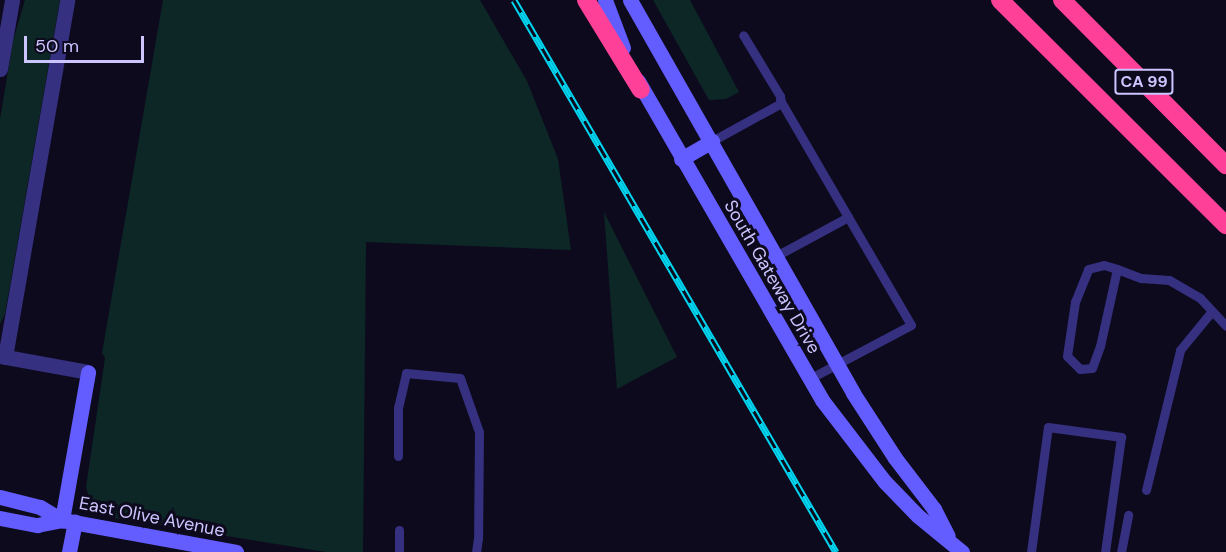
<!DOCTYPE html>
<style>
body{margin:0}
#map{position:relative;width:1226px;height:552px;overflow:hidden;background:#0d0a1d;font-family:"DM Sans",sans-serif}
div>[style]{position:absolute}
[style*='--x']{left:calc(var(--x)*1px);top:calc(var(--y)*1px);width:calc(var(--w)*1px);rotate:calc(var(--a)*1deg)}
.green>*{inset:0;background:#0c2726}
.lane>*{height:9px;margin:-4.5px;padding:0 4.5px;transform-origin:4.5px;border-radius:4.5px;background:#353080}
.street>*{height:15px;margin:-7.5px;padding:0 7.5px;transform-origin:7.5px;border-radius:7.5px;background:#353080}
.secondary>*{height:15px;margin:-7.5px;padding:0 7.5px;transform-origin:7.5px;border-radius:7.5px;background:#635cff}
.highway>*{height:18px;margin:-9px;padding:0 9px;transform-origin:9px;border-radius:9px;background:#ff4099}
.rail>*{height:7px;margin-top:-3.5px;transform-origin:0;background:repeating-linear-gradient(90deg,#0d0a1d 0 14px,#00d5f0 0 28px);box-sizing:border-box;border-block:2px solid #00d5f0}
span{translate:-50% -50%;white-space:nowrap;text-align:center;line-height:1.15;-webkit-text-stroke:6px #0d0a1d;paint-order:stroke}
.shield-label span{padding:2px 4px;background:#0d0a1d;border:2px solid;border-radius:4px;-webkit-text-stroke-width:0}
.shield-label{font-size:16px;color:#cdc5ff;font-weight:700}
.street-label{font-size:18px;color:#cdc5ff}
.scale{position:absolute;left:24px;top:36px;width:120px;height:27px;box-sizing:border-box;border:3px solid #cdc5ff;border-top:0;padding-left:8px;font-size:18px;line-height:21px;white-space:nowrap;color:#cdc5ff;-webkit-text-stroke:4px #0d0a1d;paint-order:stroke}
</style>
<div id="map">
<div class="green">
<div style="clip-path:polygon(25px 0,60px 0,5px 314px,0 324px,0 119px,13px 41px)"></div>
<div style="clip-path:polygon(163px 0,480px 0,527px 81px,558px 159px,571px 250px,366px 242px,363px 552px,326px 552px,108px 517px,92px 506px,86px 487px,105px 358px,102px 353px)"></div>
<div style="clip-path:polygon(653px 0,690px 0,739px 92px,726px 99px,709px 100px)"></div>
<div style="clip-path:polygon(604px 212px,677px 357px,617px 389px)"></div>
</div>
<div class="lane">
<div style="--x:780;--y:100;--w:135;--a:59.8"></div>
<div style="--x:712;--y:141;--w:79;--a:-28.8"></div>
<div style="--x:781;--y:103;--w:7;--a:-98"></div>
<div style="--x:780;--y:96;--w:71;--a:-121.2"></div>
<div style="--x:776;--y:256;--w:82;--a:-28.4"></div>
<div style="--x:848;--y:217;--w:125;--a:59.7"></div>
<div style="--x:911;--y:325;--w:115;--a:152.1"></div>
<div style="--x:1117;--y:269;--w:79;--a:102.4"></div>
<div style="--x:1100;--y:346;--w:23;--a:110"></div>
<div style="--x:1092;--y:368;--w:12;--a:175"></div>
<div style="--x:1080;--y:369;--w:18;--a:-135"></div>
<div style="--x:1067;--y:356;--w:55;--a:-81.6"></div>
<div style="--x:1075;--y:302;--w:35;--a:-68"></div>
<div style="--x:1088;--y:269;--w:16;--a:-14"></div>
<div style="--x:1104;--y:265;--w:14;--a:17"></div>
<div style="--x:1117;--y:269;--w:26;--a:21"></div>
<div style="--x:1141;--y:278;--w:28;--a:4"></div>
<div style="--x:1169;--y:280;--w:36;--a:30"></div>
<div style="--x:1200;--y:298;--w:38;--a:47"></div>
<div style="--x:398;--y:456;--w:48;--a:-90"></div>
<div style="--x:398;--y:408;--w:36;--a:-77"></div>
<div style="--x:406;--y:373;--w:54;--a:5.3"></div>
<div style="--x:460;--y:378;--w:57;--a:70.6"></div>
<div style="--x:479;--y:432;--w:106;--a:90.5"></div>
<div style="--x:478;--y:538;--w:14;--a:98"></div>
<div style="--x:1146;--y:490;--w:144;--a:-76.3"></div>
<div style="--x:1180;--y:350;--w:50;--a:-50.6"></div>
<div style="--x:399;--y:530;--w:22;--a:90"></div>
<div style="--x:1031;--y:552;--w:126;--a:-82.3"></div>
<div style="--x:1048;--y:427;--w:74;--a:7.8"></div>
<div style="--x:1121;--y:437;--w:116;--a:97.9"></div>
<div style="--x:1121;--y:552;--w:38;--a:-79"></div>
</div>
<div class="street">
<div style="--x:0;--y:69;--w:70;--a:-80.1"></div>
<div style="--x:0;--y:356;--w:89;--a:10.3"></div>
<div style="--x:5;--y:357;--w:362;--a:-80.1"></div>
</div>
<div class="secondary">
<div style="--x:605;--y:0;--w:51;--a:69.4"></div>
<div style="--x:630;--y:0;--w:452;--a:60.4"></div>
<div style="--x:853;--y:393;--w:77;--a:57.1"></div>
<div style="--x:895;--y:458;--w:64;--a:52.6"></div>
<div style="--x:934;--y:509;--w:30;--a:63"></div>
<div style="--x:638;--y:81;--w:368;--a:60"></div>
<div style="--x:822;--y:400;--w:103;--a:52.5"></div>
<div style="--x:885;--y:482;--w:47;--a:45.9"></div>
<div style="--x:918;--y:516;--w:57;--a:39.3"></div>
<div style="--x:681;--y:159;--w:36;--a:-30"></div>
<div style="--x:0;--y:497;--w:41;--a:14"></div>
<div style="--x:40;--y:507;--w:26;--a:31"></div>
<div style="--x:62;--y:520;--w:177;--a:10.4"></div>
<div style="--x:0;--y:518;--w:38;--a:11"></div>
<div style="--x:37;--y:525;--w:25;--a:-11"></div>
<div style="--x:62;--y:520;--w:150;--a:-80"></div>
<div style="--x:69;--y:552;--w:31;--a:-79"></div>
</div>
<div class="highway">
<div style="--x:586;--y:0;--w:105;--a:58.6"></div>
<div style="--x:1000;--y:0;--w:319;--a:44.9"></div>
<div style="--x:1062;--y:0;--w:233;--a:45.2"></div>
</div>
<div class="rail">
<div style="--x:514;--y:0;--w:639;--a:59.74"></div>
</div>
<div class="shield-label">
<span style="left:1144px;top:82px">CA 99</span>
</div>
<div class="street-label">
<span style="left:772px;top:277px;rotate:60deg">South Gateway Drive</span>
<span style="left:152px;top:517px;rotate:11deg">East Olive Avenue</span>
</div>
<div class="scale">50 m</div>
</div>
